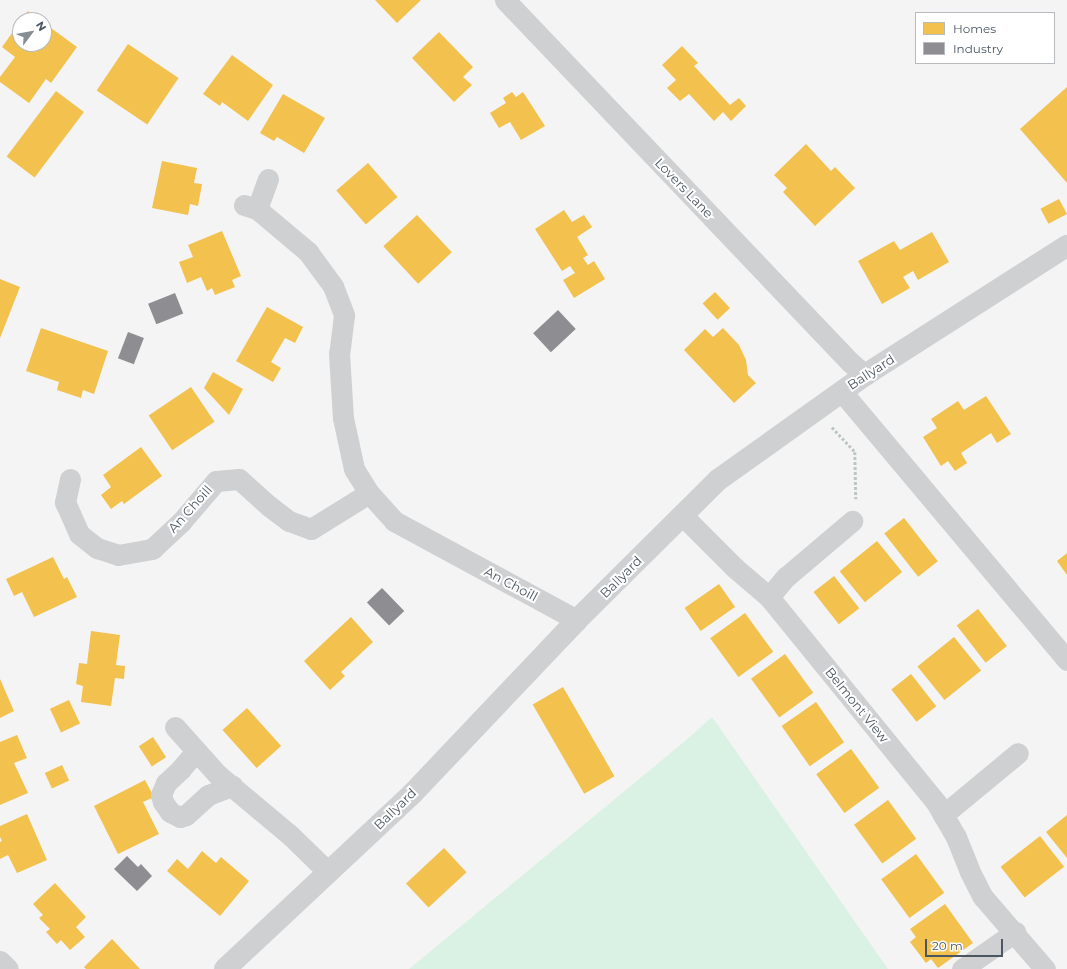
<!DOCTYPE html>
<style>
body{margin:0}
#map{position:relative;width:1067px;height:969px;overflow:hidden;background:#f4f4f4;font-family:Montserrat,sans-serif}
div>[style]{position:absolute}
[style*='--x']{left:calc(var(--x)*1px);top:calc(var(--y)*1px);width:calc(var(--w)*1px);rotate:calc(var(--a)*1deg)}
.green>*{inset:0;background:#d9f2e3}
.homes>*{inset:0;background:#f2c14e;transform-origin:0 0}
.industry>*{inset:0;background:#8d8d92;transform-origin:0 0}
.path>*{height:2.5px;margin-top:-1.25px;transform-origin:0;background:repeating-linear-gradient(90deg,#bcc7c4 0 3px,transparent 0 5px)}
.minor>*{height:21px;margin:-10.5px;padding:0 10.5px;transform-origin:10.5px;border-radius:10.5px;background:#ced0d2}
.tertiary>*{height:22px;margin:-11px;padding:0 11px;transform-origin:11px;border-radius:11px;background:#ced0d2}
span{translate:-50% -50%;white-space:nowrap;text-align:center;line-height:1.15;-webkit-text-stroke:4px #fff;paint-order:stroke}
.street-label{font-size:13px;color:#4a5661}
.legend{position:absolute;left:915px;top:12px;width:140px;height:52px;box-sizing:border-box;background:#fff;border:1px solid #b7bbc0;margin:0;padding:5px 7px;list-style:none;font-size:12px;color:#4a5661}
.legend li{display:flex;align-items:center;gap:8px;height:20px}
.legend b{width:20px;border:1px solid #b7bbc0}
.north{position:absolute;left:12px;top:12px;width:40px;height:40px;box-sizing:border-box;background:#fff;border:1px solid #b7bbc0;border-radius:50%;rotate:58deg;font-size:11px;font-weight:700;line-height:16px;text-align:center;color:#4a5661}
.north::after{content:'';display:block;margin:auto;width:14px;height:18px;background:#868d94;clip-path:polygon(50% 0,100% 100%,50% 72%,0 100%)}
.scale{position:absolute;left:925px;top:939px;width:78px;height:18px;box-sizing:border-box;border:2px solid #4a5661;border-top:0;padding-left:5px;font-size:12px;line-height:14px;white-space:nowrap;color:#4a5661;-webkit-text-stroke:3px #fff;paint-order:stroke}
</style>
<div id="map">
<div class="green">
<div style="clip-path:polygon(712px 717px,888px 969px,409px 969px,684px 742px)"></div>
</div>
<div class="homes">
<div style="clip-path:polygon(375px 0,421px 0,397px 23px)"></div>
<div style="clip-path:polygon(28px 11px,40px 20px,21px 20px)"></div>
<div style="clip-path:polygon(20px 22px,20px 44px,44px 44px,44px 23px,77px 47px,51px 83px,46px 79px,29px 103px,0 82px,0 77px,15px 57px,2px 47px)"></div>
<div style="clip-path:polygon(439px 32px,473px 67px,463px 77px,472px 85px,454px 102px,412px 58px)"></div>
<div style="left:128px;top:44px;width:61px;height:56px;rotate:34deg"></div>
<div style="clip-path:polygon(682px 46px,698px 63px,694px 66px,730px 105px,739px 98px,746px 106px,731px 121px,723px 112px,714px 121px,689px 94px,680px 101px,667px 88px,676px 80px,662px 65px)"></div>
<div style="clip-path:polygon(232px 55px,273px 85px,248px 121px,222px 102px,220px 106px,203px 94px)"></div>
<div style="clip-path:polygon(1067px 87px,1067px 183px,1020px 129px)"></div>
<div style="left:56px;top:91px;width:35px;height:82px;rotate:37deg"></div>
<div style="clip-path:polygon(512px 92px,516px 97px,523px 92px,545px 126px,521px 140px,510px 122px,499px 128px,490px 113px,506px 103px,503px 98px)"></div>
<div style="clip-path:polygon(283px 94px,325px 118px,304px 153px,277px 137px,274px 141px,260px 133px)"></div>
<div style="clip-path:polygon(806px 144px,831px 171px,835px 167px,855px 188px,815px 226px,783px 192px,787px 188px,774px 175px)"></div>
<div style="clip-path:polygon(162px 161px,197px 168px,194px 183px,202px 184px,198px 206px,190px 204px,188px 215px,152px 208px)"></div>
<div style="left:368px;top:163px;width:45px;height:42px;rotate:49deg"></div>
<div style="left:1059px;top:199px;width:17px;height:21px;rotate:62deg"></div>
<div style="clip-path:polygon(564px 210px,572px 222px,584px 215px,592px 227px,577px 237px,588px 255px,583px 258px,588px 265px,594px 261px,605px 279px,574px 298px,563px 280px,575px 273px,570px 266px,562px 271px,535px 229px)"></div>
<div style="left:417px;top:215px;width:51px;height:46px;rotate:47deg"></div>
<div style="clip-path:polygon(222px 231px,241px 276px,232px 280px,235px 287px,215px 295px,212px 288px,207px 291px,201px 277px,187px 283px,179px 262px,193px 257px,188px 245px)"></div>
<div style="clip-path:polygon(932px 232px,949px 262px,918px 280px,913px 271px,903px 277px,910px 288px,882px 304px,858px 261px,894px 241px,900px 250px)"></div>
<div style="clip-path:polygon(0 279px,20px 287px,0 338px)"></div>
<div style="left:715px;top:292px;width:22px;height:17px;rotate:47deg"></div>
<div style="clip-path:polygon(267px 307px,303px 327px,295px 343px,285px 338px,271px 362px,281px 368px,273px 382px,236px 361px)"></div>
<div style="clip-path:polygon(41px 328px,108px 351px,94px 394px,83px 390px,81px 398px,57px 390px,59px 382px,26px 371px)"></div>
<div style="clip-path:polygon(723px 328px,739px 345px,746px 360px,748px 375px,756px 383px,734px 403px,684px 350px,705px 329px,713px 337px)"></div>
<div style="clip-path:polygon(213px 372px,243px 389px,229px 415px,204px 388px)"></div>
<div style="left:191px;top:387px;width:42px;height:51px;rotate:56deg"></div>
<div style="clip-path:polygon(986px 396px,1011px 434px,997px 443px,991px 433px,961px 453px,967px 463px,955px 471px,948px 461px,941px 466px,923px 437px,937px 428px,931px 419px,958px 401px,964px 410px)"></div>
<div style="clip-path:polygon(141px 447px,162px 476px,124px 504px,122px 501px,111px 509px,101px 495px,111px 487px,103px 475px)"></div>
<div style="left:904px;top:518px;width:55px;height:25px;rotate:52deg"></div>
<div style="left:877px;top:541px;width:40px;height:48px;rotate:51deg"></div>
<div style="clip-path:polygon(1067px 553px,1067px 575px,1057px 561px)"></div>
<div style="clip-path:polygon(53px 557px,64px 579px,67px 577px,77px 597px,34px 617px,22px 592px,14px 596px,6px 579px)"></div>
<div style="left:834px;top:576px;width:41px;height:26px;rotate:52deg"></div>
<div style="left:719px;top:584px;width:28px;height:42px;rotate:55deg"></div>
<div style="left:978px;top:609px;width:47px;height:27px;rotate:52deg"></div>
<div style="left:745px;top:613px;width:48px;height:43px;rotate:54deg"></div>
<div style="clip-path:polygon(351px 617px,373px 642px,341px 672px,345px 676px,330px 690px,304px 661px)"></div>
<div style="clip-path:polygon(91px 631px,120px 635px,116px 665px,125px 666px,124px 679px,115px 678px,111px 706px,81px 702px,83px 686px,76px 684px,79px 663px,87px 664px)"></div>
<div style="left:954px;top:637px;width:43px;height:47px;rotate:51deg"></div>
<div style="left:785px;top:654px;width:48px;height:42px;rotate:54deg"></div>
<div style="left:911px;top:674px;width:41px;height:25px;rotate:52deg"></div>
<div style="clip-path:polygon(0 679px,14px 711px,0 718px)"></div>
<div style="left:563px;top:687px;width:103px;height:35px;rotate:60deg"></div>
<div style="left:69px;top:700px;width:26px;height:21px;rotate:65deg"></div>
<div style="left:816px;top:702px;width:49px;height:42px;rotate:55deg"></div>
<div style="left:247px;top:708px;width:51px;height:33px;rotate:48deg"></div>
<div style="clip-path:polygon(17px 735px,27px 758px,14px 763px,28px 793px,0 805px,0 742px)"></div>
<div style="left:153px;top:737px;width:24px;height:17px;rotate:57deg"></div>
<div style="left:851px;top:749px;width:48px;height:43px;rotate:54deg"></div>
<div style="left:62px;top:765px;width:17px;height:19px;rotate:65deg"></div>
<div style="clip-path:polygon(145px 780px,154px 797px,143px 802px,159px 834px,118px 854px,94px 806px)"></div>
<div style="left:888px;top:800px;width:48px;height:42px;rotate:54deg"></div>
<div style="clip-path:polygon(27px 814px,47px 860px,17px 873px,8px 855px,0 859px,0 842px,2px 841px,0 837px,0 826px)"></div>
<div style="clip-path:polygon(1067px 815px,1067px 858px,1046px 832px)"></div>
<div style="left:1040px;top:836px;width:39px;height:50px;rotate:52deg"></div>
<div style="left:444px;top:848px;width:33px;height:52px;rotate:47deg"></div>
<div style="clip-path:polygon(202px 851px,216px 863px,221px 857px,249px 881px,220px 916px,167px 871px,177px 859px,188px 869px)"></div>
<div style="left:916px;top:854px;width:48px;height:43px;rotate:54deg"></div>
<div style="clip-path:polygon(55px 883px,86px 917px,76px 927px,85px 937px,70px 950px,61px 940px,57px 944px,46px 932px,50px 929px,39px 918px,43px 915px,33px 904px)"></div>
<div style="clip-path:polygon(945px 904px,973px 943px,938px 968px,931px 959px,926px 963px,910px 942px,916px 937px,910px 929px)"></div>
<div style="clip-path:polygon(112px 939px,140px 969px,86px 969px,84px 967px)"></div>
</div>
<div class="industry">
<div style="left:175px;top:293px;width:22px;height:29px;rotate:68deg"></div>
<div style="left:558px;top:310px;width:26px;height:34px;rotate:47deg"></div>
<div style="left:128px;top:332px;width:17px;height:28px;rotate:21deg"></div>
<div style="left:382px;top:588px;width:32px;height:21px;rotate:46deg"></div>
<div style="clip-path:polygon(127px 856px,138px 867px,141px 864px,152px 876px,137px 891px,114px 869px)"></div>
</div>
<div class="path">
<div style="--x:832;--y:427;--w:34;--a:47"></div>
<div style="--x:855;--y:452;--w:47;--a:88.8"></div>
</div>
<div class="minor">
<div style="--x:505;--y:0;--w:500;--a:46.38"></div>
<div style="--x:850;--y:362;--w:20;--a:41"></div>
<div style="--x:244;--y:205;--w:14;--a:17"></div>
<div style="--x:257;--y:209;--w:67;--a:40.1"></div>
<div style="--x:308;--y:252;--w:42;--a:53.7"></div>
<div style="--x:333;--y:286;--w:31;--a:69"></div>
<div style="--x:344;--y:315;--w:38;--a:97"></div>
<div style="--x:339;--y:353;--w:65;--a:86.5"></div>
<div style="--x:343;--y:418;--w:52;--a:77.8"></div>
<div style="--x:354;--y:469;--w:28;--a:58"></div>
<div style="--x:369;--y:493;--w:38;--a:48"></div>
<div style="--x:394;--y:521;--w:208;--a:28.4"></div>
<div style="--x:257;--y:209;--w:32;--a:-70"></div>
<div style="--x:842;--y:392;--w:350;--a:50"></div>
<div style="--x:70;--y:479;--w:24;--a:102"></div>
<div style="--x:65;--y:502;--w:35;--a:66"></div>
<div style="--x:79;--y:534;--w:23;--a:38"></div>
<div style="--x:97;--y:548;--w:22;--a:18"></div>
<div style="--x:118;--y:555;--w:35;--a:-10"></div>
<div style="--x:152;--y:549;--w:40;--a:-43"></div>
<div style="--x:181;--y:522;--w:54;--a:-49.5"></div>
<div style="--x:216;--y:481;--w:23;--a:-5"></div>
<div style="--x:239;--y:479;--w:40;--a:42"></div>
<div style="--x:269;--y:506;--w:25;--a:37"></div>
<div style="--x:289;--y:521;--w:23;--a:20"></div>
<div style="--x:311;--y:529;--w:68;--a:-31.8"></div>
<div style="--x:682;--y:515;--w:75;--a:45"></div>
<div style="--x:735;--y:568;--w:45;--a:40.5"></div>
<div style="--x:769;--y:597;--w:267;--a:50.9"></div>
<div style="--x:937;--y:804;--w:38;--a:60"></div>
<div style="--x:956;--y:837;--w:35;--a:68"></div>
<div style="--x:969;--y:870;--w:30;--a:63"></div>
<div style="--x:983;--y:897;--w:95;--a:49.3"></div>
<div style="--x:769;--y:597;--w:26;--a:-50"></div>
<div style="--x:786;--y:577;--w:87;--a:-40.3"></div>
<div style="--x:175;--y:727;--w:63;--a:48.2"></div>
<div style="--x:217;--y:774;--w:95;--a:39.9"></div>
<div style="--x:290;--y:835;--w:53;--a:44.2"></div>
<div style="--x:196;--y:751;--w:23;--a:130"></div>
<div style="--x:181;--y:769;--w:21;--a:137"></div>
<div style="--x:166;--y:783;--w:13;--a:113"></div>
<div style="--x:161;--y:795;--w:7;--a:74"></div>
<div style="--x:163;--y:802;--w:12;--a:55"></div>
<div style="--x:170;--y:812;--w:11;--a:27"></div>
<div style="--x:180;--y:817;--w:6;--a:-18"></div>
<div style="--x:186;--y:815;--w:30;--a:-42"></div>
<div style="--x:208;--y:795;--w:26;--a:-21"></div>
<div style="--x:943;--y:815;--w:97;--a:-39.6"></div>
<div style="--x:0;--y:961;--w:11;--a:45"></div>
<div style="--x:962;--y:969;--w:65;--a:-34.9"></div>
</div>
<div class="tertiary">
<div style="--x:225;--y:969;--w:258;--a:-43.1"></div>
<div style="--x:413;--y:793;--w:238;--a:-46.5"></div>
<div style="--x:577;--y:620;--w:199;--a:-44.8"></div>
<div style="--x:718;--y:480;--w:181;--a:-35.5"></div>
<div style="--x:865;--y:375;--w:240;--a:-32.6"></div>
</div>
<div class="street-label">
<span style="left:684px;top:188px;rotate:46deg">Lovers Lane</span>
<span style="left:871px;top:372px;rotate:-33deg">Ballyard</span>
<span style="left:190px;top:509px;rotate:-48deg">An Choill</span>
<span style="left:621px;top:577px;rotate:-45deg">Ballyard</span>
<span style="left:511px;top:584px;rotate:28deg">An Choill</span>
<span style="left:857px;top:705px;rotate:51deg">Belmont View</span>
<span style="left:395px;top:809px;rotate:-44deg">Ballyard</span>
</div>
<ul class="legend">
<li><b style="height:11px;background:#f2c14e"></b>Homes</li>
<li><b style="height:11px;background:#8d8d92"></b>Industry</li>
</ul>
<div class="north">N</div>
<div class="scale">20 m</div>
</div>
